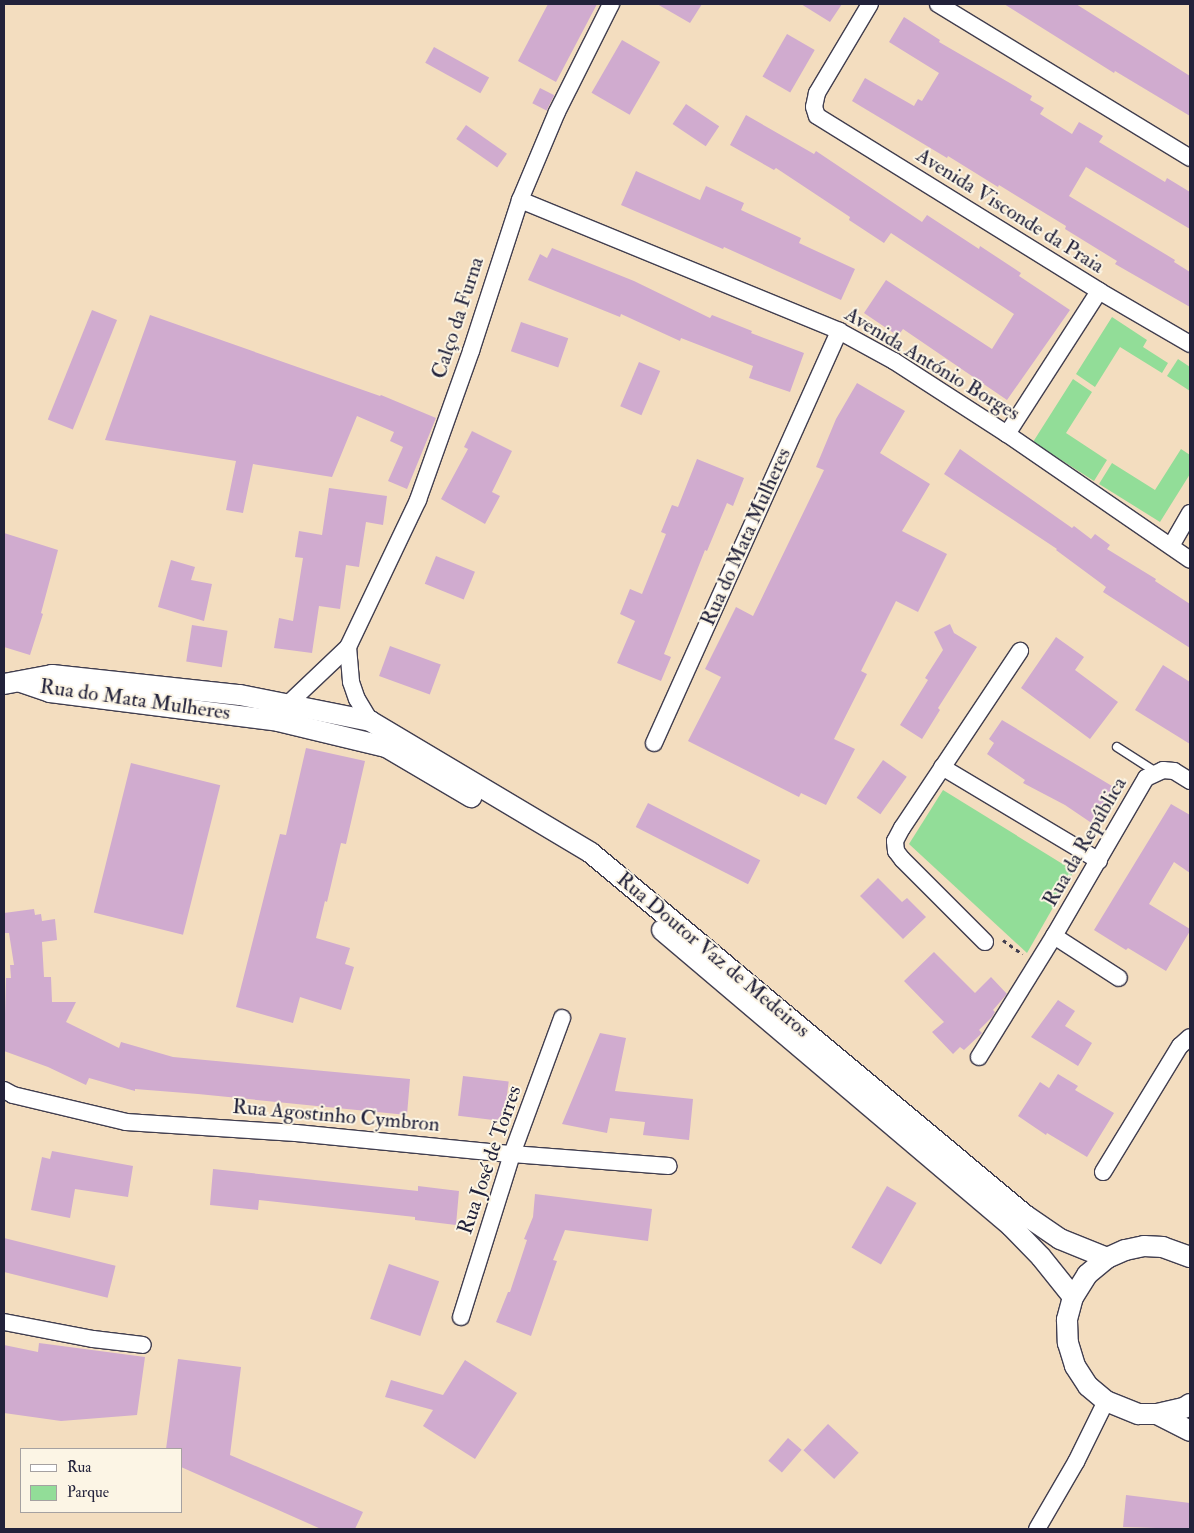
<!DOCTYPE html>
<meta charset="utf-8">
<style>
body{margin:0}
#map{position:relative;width:1194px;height:1533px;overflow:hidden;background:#f3ddbf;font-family:"IM FELL Double Pica",serif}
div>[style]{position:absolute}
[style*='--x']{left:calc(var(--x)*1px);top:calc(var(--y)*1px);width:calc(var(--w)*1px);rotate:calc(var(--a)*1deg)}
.green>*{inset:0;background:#92dd98}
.building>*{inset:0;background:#d0abcf;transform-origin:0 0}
.path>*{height:3px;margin-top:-1.5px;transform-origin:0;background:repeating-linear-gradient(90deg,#413e4f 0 4px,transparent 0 8px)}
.roads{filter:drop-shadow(1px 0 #413e4f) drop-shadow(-1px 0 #413e4f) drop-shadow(0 1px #413e4f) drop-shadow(0 -1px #413e4f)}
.service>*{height:8px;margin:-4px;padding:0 4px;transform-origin:4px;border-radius:4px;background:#fff}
.minor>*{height:16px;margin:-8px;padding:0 8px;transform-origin:8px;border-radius:8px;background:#fff}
.tertiary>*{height:20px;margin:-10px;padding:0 10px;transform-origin:10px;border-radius:10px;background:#fff}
span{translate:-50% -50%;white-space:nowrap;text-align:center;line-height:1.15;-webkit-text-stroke:4px #fcf5e5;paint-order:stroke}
.street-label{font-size:21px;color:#22223b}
.frame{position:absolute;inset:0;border:5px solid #22223b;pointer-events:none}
.legend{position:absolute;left:20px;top:1448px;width:162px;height:65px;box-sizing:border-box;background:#fcf5e5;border:1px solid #a5a1a1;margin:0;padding:6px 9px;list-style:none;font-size:15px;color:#22223b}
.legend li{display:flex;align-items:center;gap:10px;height:25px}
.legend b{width:25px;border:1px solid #a5a1a1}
</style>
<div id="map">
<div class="green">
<div style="clip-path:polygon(1112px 317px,1147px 340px,1143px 347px,1168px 363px,1162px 373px,1120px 347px,1095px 387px,1076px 374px)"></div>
<div style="clip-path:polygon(1178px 359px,1190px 367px,1190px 391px,1167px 376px)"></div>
<div style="clip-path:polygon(1073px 379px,1092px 392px,1066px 433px,1107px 460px,1094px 481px,1033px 442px)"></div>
<div style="clip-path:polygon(1181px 449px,1190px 455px,1190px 474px,1160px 522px,1099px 484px,1112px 463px,1155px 490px)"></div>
<div style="clip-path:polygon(943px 790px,1074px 871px,1027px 953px,909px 844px)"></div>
</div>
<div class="building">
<div style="clip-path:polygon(548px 4px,597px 4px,556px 82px,518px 61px)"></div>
<div style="clip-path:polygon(657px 4px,702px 4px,690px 23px)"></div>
<div style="clip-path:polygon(801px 4px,842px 4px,830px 22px)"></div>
<div style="clip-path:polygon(1004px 4px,1076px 4px,1190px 76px,1190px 116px,1115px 71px,1114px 73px)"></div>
<div style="clip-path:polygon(904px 17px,940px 40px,939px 42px,1032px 96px,1030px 100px,1044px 108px,1040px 114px,1072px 134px,1079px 122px,1103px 136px,1099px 142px,1165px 182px,1167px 178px,1190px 192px,1190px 229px,1086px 167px,1069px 196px,1175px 260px,1174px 262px,1190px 272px,1190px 307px,1115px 264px,1117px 261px,1065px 229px,1066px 226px,999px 185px,998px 187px,948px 156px,947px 158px,852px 101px,865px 78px,914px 106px,918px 99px,922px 101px,939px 73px,889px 42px)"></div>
<div style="left:787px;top:34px;width:32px;height:49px;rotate:30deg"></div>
<div style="left:622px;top:40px;width:44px;height:61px;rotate:30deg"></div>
<div style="left:434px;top:47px;width:63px;height:18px;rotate:29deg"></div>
<div style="left:540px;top:88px;width:16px;height:17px;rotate:27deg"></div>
<div style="left:686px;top:104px;width:40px;height:24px;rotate:34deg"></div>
<div style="clip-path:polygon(746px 115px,814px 154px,816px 151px,922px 222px,927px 215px,979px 249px,980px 246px,1021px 273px,1019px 276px,1070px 310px,1007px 400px,903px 329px,898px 336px,864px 313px,886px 280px,992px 349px,1014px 314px,891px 233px,884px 243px,849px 220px,850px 217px,776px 168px,774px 170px,730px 145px)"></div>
<div style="left:466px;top:125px;width:50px;height:17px;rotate:35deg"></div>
<div style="clip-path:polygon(636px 171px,700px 200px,706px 186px,744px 203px,741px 210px,801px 238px,799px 243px,855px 269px,841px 300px,724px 247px,723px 249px,621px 205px)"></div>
<div style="clip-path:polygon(552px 248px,634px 281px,710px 318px,712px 315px,752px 331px,751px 333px,804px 353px,790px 392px,749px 378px,753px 366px,681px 338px,680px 341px,621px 314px,620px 317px,528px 280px,540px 254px,547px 258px)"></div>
<div style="left:92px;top:310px;width:27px;height:118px;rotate:22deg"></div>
<div style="clip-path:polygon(150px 315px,380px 396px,381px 395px,436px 418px,407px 489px,388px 481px,403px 447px,390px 441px,394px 432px,357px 416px,332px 477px,253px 464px,243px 513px,226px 510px,236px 461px,105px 440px)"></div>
<div style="left:521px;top:322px;width:50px;height:31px;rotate:19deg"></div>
<div style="left:639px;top:362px;width:23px;height:48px;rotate:23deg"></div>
<div style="clip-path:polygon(857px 383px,905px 411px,880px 453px,930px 484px,902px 531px,947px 554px,918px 612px,896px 601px,861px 671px,867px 674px,834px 739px,855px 749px,826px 805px,801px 793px,799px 797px,688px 741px,721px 677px,705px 669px,736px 607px,753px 616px,824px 470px,816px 467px,836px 419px)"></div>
<div style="clip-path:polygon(472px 431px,512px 451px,492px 492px,500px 496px,485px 524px,441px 499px,468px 449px,464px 447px)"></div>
<div style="clip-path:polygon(960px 449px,1072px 528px,1074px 526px,1091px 539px,1095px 534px,1110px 545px,1107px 549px,1156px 579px,1155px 581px,1190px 604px,1190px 648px,1103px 592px,1106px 587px,1056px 550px,1057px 549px,944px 474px)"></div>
<div style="clip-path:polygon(697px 459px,744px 478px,733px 506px,727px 503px,707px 551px,705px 550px,664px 654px,671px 657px,661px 681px,617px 663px,635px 621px,620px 614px,630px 589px,642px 594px,666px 534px,661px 532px,672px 505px,678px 507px)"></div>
<div style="clip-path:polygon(329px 488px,387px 496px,383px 525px,366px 522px,359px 567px,346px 565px,340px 609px,319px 606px,312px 653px,274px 648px,279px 618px,293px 621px,303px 558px,295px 557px,299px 531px,322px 535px)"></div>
<div style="clip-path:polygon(4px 533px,58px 550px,41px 613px,43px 614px,30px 655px,4px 647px)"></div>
<div style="left:436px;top:556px;width:42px;height:30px;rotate:22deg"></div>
<div style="clip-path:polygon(171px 560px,195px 567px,191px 580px,212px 584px,204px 621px,158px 607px)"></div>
<div style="clip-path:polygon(950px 624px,954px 633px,977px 647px,938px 708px,940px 710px,922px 739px,900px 725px,928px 680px,925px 678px,943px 650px,934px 632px)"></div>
<div style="left:192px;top:625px;width:36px;height:37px;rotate:9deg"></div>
<div style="clip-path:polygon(1056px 637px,1084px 657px,1075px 670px,1118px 702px,1090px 739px,1021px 688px)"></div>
<div style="left:390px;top:646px;width:54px;height:32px;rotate:20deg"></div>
<div style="clip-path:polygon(1163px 665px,1190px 682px,1190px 744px,1135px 710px)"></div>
<div style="clip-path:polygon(1002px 720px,1117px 789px,1093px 824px,1065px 805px,1023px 783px,1025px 780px,987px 754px,994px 743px,989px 739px)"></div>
<div style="clip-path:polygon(306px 748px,365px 761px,346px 844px,341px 843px,327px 902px,325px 901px,316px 938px,350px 948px,345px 964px,354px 967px,341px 1010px,300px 997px,293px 1023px,236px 1007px,280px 834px,286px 835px)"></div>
<div style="left:883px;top:760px;width:29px;height:46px;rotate:35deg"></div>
<div style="left:131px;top:763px;width:92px;height:154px;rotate:14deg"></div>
<div style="left:648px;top:803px;width:126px;height:27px;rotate:27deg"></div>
<div style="clip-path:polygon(1171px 804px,1190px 815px,1190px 873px,1174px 862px,1149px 904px,1190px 929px,1190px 931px,1166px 971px,1128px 948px,1126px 950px,1094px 930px)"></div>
<div style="clip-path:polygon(878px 878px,902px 902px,907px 898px,926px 917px,903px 939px,860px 896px)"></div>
<div style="clip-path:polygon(34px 909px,35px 915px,41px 914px,42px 921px,55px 919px,57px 940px,42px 942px,44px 977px,51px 977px,52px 1002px,76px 1002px,66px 1022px,119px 1048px,121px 1042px,173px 1057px,410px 1079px,407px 1115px,198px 1094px,135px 1089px,135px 1091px,89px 1078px,86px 1085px,48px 1067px,4px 1051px,6px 978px,11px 978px,10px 965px,14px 965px,9px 933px,4px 933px,4px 913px)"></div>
<div style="clip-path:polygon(934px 952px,975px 993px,991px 977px,1007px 994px,993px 1010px,995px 1012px,992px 1017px,979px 1030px,982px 1033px,964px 1050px,960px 1047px,953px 1054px,932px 1032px,944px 1022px,904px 981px)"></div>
<div style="clip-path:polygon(1058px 1000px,1075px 1011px,1065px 1026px,1092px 1043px,1078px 1066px,1031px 1037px)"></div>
<div style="clip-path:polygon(600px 1033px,626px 1038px,615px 1091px,693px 1099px,689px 1140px,643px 1135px,645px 1122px,610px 1118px,607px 1133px,562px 1124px)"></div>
<div style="clip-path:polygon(1058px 1074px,1078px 1086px,1075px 1090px,1114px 1113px,1087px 1157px,1047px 1133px,1046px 1135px,1018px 1116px,1040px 1082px,1049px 1088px)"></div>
<div style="left:463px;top:1076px;width:46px;height:40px;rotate:7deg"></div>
<div style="clip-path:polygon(52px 1151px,133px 1166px,128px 1197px,75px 1189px,70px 1218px,31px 1210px,42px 1157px,50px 1159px)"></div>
<div style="clip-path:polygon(213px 1169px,418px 1191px,418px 1186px,459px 1191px,456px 1225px,415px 1220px,415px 1217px,259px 1200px,258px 1210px,210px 1205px)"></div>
<div style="left:887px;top:1186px;width:34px;height:71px;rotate:30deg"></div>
<div style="clip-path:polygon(535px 1194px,652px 1209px,648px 1241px,565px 1230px,553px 1260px,557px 1261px,531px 1336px,496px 1322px,508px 1292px,510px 1292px,527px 1240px,524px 1239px,533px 1217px)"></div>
<div style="left:4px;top:1238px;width:115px;height:33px;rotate:14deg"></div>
<div style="left:389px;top:1264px;width:53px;height:58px;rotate:19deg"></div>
<div style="clip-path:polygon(39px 1343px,145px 1357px,137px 1415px,61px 1421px,4px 1413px,4px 1345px,38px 1352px)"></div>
<div style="clip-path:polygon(178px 1359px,241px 1367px,230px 1455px,363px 1512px,355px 1529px,321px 1529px,181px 1467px,181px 1449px,166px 1449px)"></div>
<div style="clip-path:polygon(465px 1360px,517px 1393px,475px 1459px,423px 1426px,433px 1410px,385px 1397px,391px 1380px,443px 1395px)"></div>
<div style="left:828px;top:1424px;width:42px;height:36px;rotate:43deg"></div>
<div style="left:788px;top:1438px;width:18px;height:30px;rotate:41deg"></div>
<div style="clip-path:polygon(1126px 1495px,1190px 1503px,1190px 1529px,1123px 1527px)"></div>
</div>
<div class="path">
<div style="--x:1003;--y:940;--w:24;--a:36"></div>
</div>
<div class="roads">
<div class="service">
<div style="--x:1117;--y:747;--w:46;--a:32.7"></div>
</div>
<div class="minor">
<div style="--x:870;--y:4;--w:104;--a:120.8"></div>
<div style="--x:817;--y:93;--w:14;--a:102"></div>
<div style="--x:814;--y:107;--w:9;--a:72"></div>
<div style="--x:817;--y:116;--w:332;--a:31.8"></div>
<div style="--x:1099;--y:291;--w:105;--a:30.2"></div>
<div style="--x:938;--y:4;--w:295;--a:31.4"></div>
<div style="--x:520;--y:200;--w:345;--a:22.3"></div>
<div style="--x:839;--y:331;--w:63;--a:28.6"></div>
<div style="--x:894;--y:361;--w:135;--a:32.9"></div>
<div style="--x:1007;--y:434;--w:222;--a:34.5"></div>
<div style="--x:1007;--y:434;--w:170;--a:-57.2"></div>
<div style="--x:1171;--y:546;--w:38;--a:-60"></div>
<div style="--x:348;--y:647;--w:35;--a:85"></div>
<div style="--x:351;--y:682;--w:18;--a:71"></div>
<div style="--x:357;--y:699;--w:26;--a:59"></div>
<div style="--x:288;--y:704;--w:83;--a:-43.5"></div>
<div style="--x:348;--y:647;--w:163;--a:-64.5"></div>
<div style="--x:418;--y:500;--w:158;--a:-70.4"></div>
<div style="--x:471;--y:351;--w:159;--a:-72"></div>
<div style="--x:520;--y:200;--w:95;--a:-67.2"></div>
<div style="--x:557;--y:112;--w:121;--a:-63.4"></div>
<div style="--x:654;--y:743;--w:452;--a:-65.8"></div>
<div style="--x:942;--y:767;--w:183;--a:30.9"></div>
<div style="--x:1054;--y:936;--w:77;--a:32.9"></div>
<div style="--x:985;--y:942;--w:117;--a:-135"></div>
<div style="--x:902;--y:859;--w:10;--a:-127"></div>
<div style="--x:896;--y:851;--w:10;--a:-96"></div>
<div style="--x:895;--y:841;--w:15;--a:-62"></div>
<div style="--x:902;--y:828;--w:213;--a:-56.3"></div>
<div style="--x:979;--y:1057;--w:142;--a:-58.2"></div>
<div style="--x:1054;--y:936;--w:183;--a:-59.8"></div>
<div style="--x:1146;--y:778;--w:19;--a:-25"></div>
<div style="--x:1163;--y:770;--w:11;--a:5"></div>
<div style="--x:1174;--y:771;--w:19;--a:32"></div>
<div style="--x:4;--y:1090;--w:10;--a:29"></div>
<div style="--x:13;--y:1095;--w:116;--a:13.4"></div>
<div style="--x:126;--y:1122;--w:170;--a:3.7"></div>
<div style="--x:296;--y:1133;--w:217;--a:5.6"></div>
<div style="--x:512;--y:1154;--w:157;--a:4.4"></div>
<div style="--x:1103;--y:1172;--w:148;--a:-58.6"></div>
<div style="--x:1180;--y:1046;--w:13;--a:-42"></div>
<div style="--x:461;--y:1317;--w:171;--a:-72.6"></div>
<div style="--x:512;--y:1154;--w:145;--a:-69.8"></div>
<div style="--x:4;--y:1322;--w:91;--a:10.8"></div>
<div style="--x:93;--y:1339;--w:50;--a:6.8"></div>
<div style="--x:1037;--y:1529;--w:78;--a:-59.8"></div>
<div style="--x:1076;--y:1462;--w:68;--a:-63.8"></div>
</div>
<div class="tertiary">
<div style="--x:21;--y:682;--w:31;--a:19"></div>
<div style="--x:50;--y:692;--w:230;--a:7.2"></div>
<div style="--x:278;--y:721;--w:111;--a:13.5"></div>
<div style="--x:386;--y:747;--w:99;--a:30.5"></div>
<div style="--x:4;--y:684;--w:49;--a:-10.6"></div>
<div style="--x:52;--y:675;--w:189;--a:6.1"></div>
<div style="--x:240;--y:695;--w:133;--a:11.3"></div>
<div style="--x:370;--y:721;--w:257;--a:30.8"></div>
<div style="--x:591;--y:853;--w:565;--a:39.83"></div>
<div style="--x:1025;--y:1215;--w:42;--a:34.4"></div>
<div style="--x:1060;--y:1239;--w:51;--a:22"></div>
<div style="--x:662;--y:930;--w:458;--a:40.3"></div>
<div style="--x:1011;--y:1226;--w:43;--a:45.9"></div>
<div style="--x:1041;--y:1257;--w:51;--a:51.3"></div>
<div style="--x:1190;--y:1257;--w:29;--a:-160"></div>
<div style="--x:1163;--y:1247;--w:19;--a:-177"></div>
<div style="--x:1144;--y:1246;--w:19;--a:168"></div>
<div style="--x:1125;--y:1250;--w:20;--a:156"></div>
<div style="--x:1107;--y:1258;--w:26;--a:140"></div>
<div style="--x:1087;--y:1275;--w:26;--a:122"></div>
<div style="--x:1073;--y:1297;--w:24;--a:105"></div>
<div style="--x:1067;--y:1320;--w:23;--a:88"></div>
<div style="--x:1068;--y:1343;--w:24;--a:73"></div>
<div style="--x:1075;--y:1366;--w:24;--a:57"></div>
<div style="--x:1088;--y:1386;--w:23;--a:40"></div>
<div style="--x:1106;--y:1401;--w:35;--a:22"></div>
<div style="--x:1139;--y:1414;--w:18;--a:0"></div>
<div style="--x:1157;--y:1414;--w:28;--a:-13"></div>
<div style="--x:1184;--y:1408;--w:7;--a:-34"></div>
<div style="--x:1157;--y:1414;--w:37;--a:27"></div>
</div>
</div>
<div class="street-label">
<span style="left:1010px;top:211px;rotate:32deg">Avenida Visconde da Praia</span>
<span style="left:458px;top:318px;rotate:-72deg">Calço da Furna</span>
<span style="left:932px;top:364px;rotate:31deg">Avenida António Borges</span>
<span style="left:746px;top:537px;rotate:-66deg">Rua do Mata Mulheres</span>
<span style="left:135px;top:700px;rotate:8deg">Rua do Mata Mulheres</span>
<span style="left:1085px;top:842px;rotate:-60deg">Rua da República</span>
<span style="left:713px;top:955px;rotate:40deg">Rua Doutor Vaz de Medeiros</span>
<span style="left:336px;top:1116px;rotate:5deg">Rua Agostinho Cymbron</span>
<span style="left:490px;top:1160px;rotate:-71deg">Rua José de Torres</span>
</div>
<div class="frame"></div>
<ul class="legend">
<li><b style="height:6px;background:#fff"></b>Rua</li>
<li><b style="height:14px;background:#92dd98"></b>Parque</li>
</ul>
</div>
